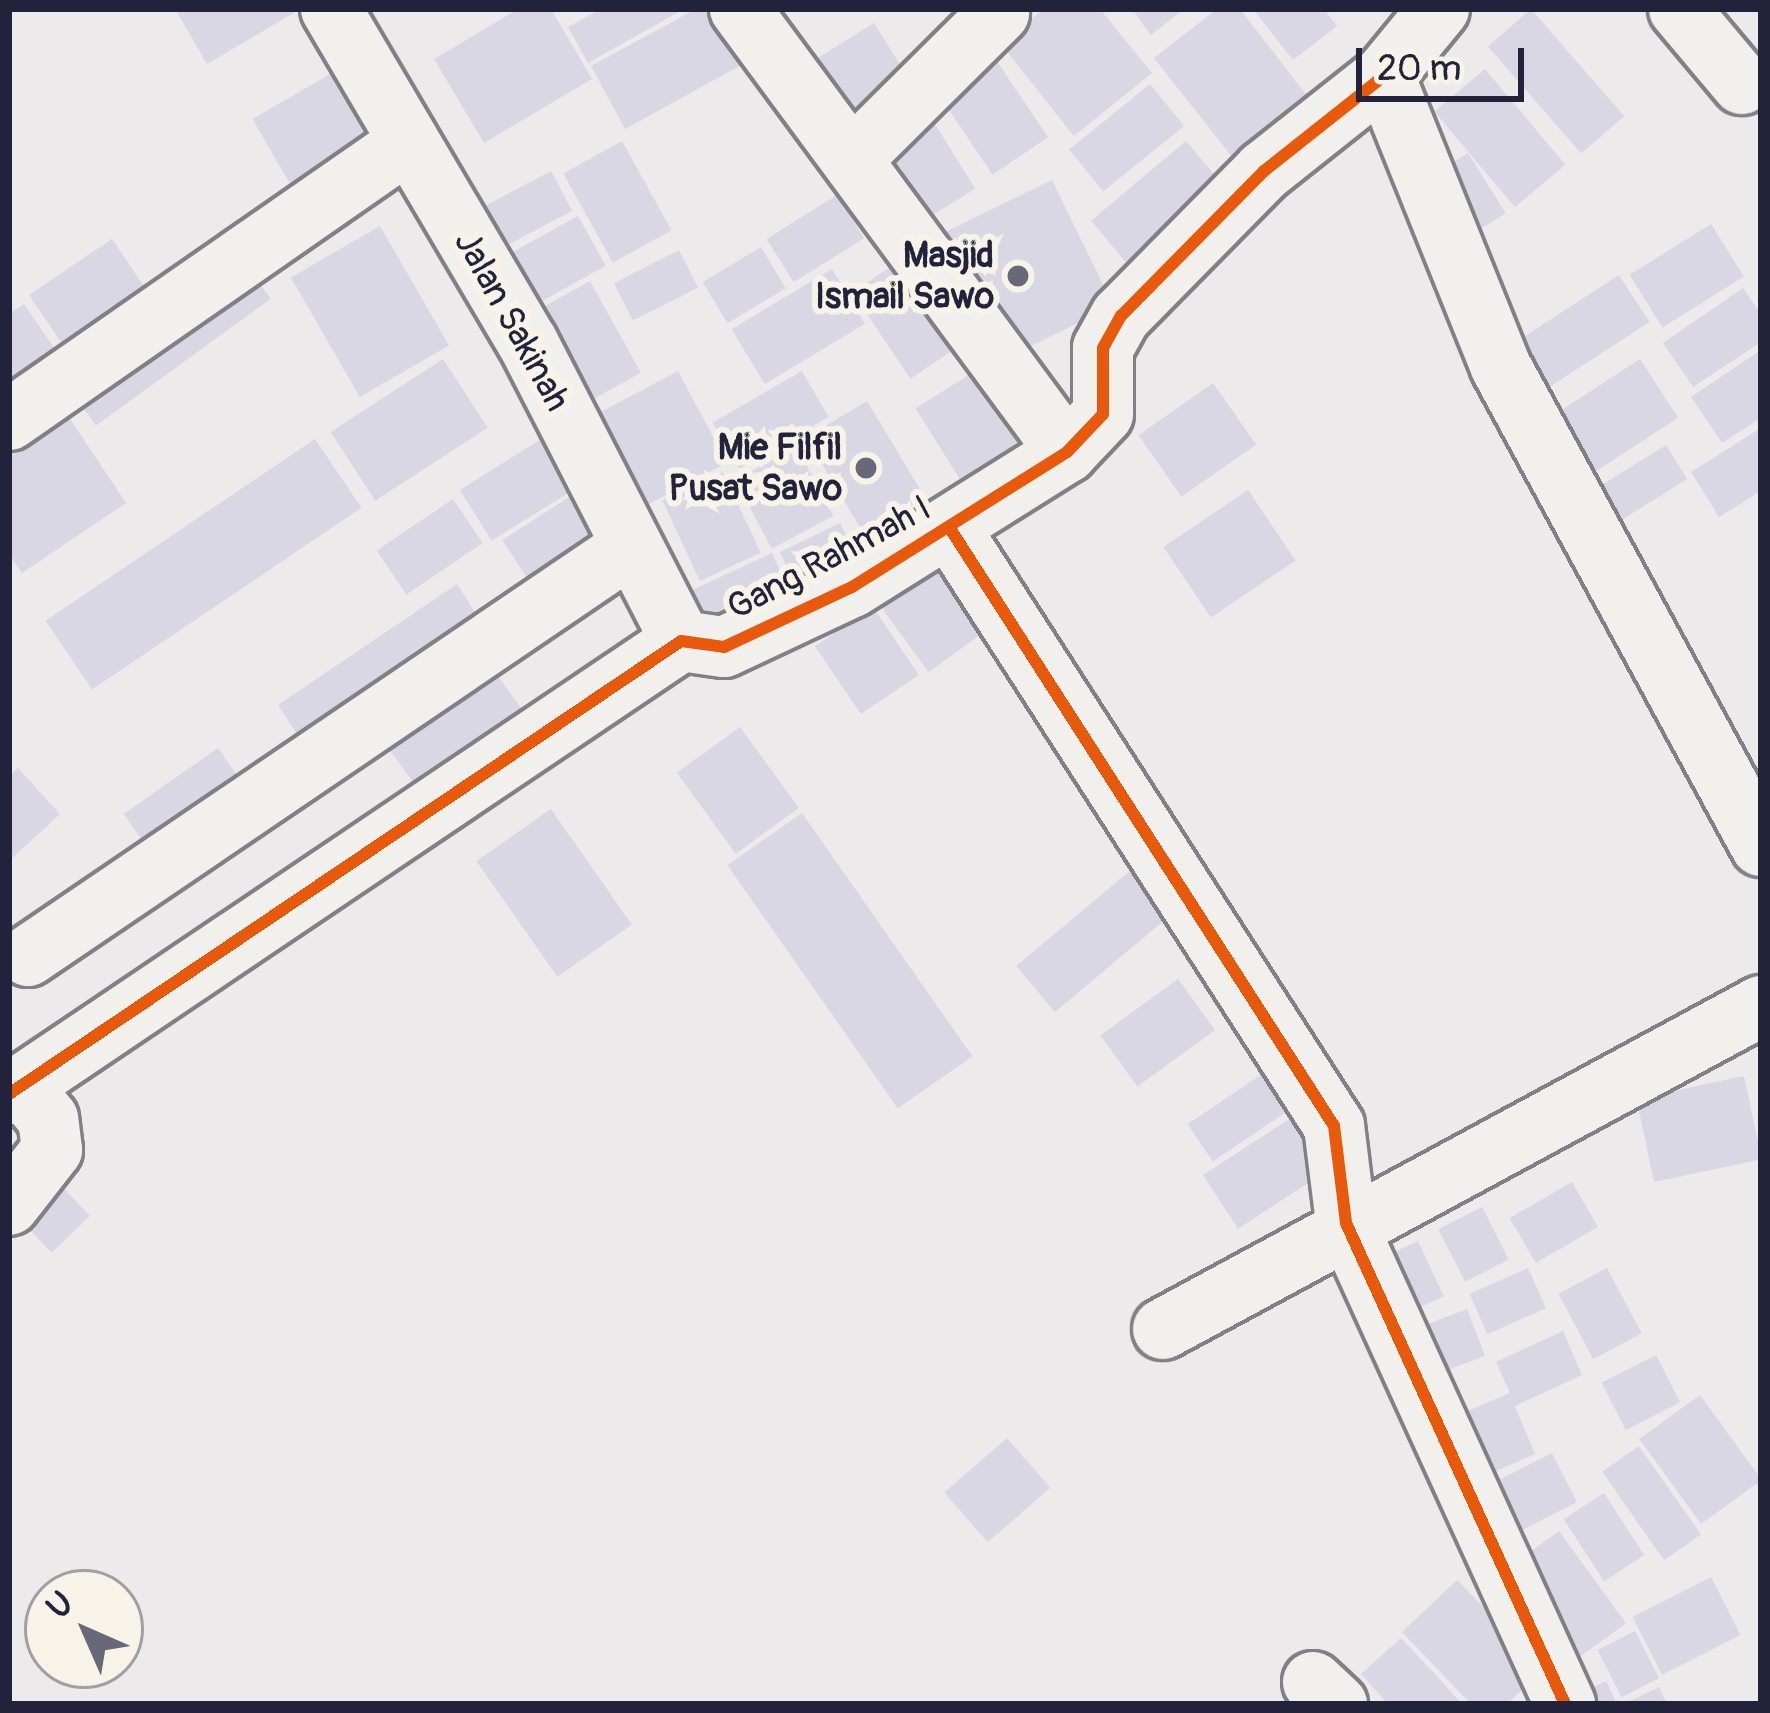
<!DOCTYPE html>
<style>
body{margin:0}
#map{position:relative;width:1770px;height:1713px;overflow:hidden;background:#eceaeb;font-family:Pangolin,sans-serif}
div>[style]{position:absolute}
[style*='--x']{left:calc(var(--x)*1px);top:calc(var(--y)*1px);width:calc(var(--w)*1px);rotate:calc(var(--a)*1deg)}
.building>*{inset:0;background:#d9d7e3;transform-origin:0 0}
.roads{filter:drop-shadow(3px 0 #818086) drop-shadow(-3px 0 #818086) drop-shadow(0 3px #818086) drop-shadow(0 -3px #818086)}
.minor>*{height:60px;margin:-30px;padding:0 30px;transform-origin:30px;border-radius:30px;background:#f1f0ed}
.cycleway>*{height:12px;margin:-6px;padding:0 6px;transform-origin:6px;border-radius:6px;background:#e8590c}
.dots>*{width:33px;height:33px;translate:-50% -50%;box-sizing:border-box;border:6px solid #f7f3e8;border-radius:50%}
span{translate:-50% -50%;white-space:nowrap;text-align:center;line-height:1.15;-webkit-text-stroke:12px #f7f3e8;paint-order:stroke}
.poi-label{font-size:36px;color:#22223b;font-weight:700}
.right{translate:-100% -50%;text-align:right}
.street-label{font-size:36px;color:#22223b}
.frame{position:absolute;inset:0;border:12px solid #22223b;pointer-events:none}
.north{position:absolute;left:24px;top:1569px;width:120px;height:120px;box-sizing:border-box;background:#f7f3e8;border:3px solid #a29fa3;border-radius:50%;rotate:315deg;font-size:33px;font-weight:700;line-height:48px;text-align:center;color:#22223b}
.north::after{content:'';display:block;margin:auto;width:42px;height:54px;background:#696879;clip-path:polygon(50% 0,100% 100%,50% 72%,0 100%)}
.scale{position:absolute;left:1356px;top:48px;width:168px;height:54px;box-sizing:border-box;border:6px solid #22223b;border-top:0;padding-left:15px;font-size:36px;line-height:42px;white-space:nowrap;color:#22223b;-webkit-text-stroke:9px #f7f3e8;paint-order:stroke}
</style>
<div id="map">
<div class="building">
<div style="clip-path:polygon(175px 9px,292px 9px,294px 13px,207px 64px)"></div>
<div style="clip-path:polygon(518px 9px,551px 9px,592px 79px,484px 143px,434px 59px)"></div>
<div style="clip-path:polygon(601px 9px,684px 9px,588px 63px,568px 27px)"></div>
<div style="clip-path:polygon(696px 9px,718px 9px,747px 62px,625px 129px,591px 66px)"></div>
<div style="clip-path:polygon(1044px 9px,1100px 9px,1152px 73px,1074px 136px,1001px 44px)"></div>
<div style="clip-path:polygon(1132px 9px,1184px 9px,1151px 35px)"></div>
<div style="clip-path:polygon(1217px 9px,1240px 9px,1308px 97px,1232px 157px,1154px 58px)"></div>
<div style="clip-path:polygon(1253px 9px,1324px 9px,1337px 26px,1293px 60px)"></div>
<div style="left:1531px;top:9px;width:142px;height:57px;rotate:49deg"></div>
<div style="left:874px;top:23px;width:80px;height:86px;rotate:58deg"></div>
<div style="left:990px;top:51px;width:104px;height:67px;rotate:56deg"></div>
<div style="left:346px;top:65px;width:74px;height:108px;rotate:60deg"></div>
<div style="left:1485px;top:69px;width:125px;height:66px;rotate:50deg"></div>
<div style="left:1150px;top:84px;width:54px;height:104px;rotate:51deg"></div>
<div style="left:928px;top:113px;width:89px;height:66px;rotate:58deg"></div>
<div style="left:622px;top:141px;width:102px;height:67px;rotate:61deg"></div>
<div style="left:1186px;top:141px;width:65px;height:124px;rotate:50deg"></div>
<div style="left:1468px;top:153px;width:71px;height:41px;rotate:58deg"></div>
<div style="left:551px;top:171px;width:45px;height:86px;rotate:62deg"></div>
<div style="left:1052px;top:180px;width:140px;height:125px;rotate:64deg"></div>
<div style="left:837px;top:195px;width:51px;height:83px;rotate:58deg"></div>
<div style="left:578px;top:216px;width:57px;height:88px;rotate:61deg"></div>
<div style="left:1711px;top:224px;width:62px;height:96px;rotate:58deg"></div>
<div style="left:380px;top:226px;width:138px;height:103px;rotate:60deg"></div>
<div style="left:112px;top:239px;width:86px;height:100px;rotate:56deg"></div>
<div style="left:761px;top:247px;width:48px;height:68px;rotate:59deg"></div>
<div style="left:917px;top:249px;width:104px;height:78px;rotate:56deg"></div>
<div style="left:679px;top:250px;width:42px;height:73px;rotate:63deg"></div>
<div style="left:242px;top:259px;width:49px;height:216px;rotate:54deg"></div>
<div style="left:832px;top:269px;width:64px;height:117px;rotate:59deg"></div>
<div style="left:1619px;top:275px;width:56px;height:130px;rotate:57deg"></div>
<div style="left:590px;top:281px;width:105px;height:64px;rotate:61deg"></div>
<div style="clip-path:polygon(1743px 288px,1761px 314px,1761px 342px,1693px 387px,1663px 343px)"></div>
<div style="clip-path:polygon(24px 304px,65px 364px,9px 402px,9px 314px)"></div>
<div style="clip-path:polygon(1761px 350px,1761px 418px,1722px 443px,1691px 397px)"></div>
<div style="left:443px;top:359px;width:82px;height:134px;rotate:57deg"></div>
<div style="left:1640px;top:359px;width:70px;height:105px;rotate:57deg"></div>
<div style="left:980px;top:368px;width:83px;height:76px;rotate:58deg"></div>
<div style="left:678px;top:371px;width:104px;height:90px;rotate:62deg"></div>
<div style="left:802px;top:371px;width:53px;height:103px;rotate:60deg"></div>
<div style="left:1213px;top:383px;width:75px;height:91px;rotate:55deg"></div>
<div style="clip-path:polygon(58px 401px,126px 503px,22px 573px,9px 554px,9px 434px)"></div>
<div style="left:867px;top:401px;width:112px;height:71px;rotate:59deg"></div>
<div style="clip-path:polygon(1761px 428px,1761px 491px,1719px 517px,1691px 472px)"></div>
<div style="left:543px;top:438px;width:60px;height:98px;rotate:58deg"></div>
<div style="left:315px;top:439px;width:83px;height:325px;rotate:56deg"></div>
<div style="left:1666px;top:445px;width:40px;height:94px;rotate:58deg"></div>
<div style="left:797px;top:447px;width:78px;height:70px;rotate:62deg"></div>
<div style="left:723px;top:472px;width:89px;height:67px;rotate:65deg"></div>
<div style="left:1248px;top:490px;width:85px;height:102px;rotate:56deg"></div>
<div style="left:572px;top:495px;width:71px;height:83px;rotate:57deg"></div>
<div style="left:453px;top:499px;width:53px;height:92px;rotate:56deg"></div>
<div style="left:840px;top:523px;width:50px;height:67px;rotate:64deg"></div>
<div style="left:772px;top:553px;width:53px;height:89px;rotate:65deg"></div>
<div style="left:947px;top:560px;width:80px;height:81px;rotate:54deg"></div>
<div style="clip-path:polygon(457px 584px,483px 625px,310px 754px,278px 705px)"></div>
<div style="left:873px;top:607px;width:82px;height:70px;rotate:56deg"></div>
<div style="left:495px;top:672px;width:57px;height:131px;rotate:54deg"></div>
<div style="left:740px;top:727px;width:100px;height:78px;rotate:54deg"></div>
<div style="left:218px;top:748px;width:60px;height:115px;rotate:55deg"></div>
<div style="clip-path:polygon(18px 768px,60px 814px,9px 861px,9px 776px)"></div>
<div style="left:551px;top:809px;width:141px;height:91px;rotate:55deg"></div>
<div style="left:802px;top:813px;width:297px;height:91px;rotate:55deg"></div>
<div style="left:1132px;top:869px;width:60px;height:151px;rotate:50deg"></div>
<div style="left:1178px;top:979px;width:63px;height:96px;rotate:54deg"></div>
<div style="left:1268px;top:1070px;width:45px;height:97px;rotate:56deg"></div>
<div style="left:1744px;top:1076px;width:85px;height:110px;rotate:78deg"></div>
<div style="left:1297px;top:1114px;width:64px;height:112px;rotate:57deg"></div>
<div style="left:1572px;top:1182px;width:52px;height:72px;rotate:60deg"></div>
<div style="left:62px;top:1187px;width:40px;height:53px;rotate:46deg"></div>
<div style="left:1482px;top:1207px;width:59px;height:49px;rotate:63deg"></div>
<div style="left:1418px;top:1241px;width:61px;height:50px;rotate:65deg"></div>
<div style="left:1528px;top:1268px;width:44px;height:64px;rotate:66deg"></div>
<div style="left:1607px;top:1268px;width:74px;height:55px;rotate:62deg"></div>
<div style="left:1467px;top:1309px;width:50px;height:66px;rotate:69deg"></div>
<div style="clip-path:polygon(1563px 1331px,1582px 1375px,1515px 1406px,1535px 1454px,1468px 1483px,1442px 1422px,1510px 1393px,1496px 1362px)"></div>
<div style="left:1656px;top:1355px;width:53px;height:61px;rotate:63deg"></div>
<div style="left:1700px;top:1395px;width:105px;height:75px;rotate:54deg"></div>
<div style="left:1007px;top:1438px;width:66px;height:83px;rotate:49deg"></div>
<div style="left:1639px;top:1446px;width:108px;height:45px;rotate:55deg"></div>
<div style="left:1552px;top:1453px;width:55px;height:77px;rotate:63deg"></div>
<div style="left:1604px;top:1493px;width:74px;height:48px;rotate:57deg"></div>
<div style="left:1559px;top:1531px;width:114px;height:59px;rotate:54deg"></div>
<div style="left:1711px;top:1577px;width:65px;height:88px;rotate:63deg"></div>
<div style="clip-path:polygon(1457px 1580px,1544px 1669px,1507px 1704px,1471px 1704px,1402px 1632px)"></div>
<div style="left:1635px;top:1631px;width:53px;height:42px;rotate:63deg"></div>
<div style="clip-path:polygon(1401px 1638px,1432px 1671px,1462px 1704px,1388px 1704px,1361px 1674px)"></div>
<div style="clip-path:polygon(1606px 1681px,1617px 1704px,1578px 1704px,1574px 1697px)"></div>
<div style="clip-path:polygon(1659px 1687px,1667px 1704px,1624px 1704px)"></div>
</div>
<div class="roads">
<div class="minor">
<div style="--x:331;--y:9;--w:388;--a:59.5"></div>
<div style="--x:528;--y:343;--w:335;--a:62.8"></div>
<div style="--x:740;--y:9;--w:551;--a:53.57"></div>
<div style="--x:1439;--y:9;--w:87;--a:129.4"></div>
<div style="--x:1384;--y:76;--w:314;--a:68.1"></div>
<div style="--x:1501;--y:367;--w:545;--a:61.51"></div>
<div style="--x:1679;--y:9;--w:98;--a:50"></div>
<div style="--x:853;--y:158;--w:206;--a:-44.8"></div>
<div style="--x:9;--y:420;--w:487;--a:-34.8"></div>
<div style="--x:951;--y:530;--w:708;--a:57.27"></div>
<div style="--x:1334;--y:1126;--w:98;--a:82.9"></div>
<div style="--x:1346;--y:1223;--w:529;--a:65.52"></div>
<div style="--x:28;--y:956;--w:730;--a:-34.17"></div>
<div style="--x:9;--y:1094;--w:810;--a:-33.98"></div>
<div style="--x:681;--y:641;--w:43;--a:7.9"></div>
<div style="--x:724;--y:647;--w:141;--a:-25.1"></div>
<div style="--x:852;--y:587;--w:254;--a:-32.1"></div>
<div style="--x:1067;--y:452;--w:52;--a:-46.5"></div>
<div style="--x:1103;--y:414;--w:66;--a:-90"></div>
<div style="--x:1103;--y:348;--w:37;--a:-61"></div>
<div style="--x:1121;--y:316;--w:204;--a:-45.4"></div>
<div style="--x:1264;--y:171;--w:153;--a:-38.4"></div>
<div style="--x:9;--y:1205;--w:70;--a:-52"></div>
<div style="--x:52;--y:1150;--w:31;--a:-97"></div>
<div style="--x:48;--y:1119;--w:43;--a:-128.5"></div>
<div style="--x:1163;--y:1329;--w:680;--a:-28.37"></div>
<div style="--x:1313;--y:1682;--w:33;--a:43"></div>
</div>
</div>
<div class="cycleway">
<div style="--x:951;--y:530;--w:708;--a:57.27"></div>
<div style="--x:1334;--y:1126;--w:98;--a:82.9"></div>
<div style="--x:1346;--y:1223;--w:529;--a:65.52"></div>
<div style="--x:9;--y:1094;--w:810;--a:-33.98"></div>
<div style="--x:681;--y:641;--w:43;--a:7.9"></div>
<div style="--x:724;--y:647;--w:141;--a:-25.1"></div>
<div style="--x:852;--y:587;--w:254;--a:-32.1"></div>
<div style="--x:1067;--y:452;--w:52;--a:-46.5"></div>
<div style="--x:1103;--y:414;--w:66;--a:-90"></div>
<div style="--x:1103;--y:348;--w:37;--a:-61"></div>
<div style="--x:1121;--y:316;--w:204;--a:-45.4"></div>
<div style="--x:1264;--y:171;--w:153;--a:-38.4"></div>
</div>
<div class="dots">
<div style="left:1018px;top:276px;background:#696879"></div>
<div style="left:866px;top:468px;background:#696879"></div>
</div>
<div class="poi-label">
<span class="right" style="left:994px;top:276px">Masjid<br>Ismail Sawo</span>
<span class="right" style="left:842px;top:468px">Mie Filfil<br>Pusat Sawo</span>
</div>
<div class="street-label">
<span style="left:512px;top:321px;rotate:61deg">Jalan Sakinah</span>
<span style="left:829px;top:558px;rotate:-28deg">Gang Rahmah I</span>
</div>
<div class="frame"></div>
<div class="north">U</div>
<div class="scale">20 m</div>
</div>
